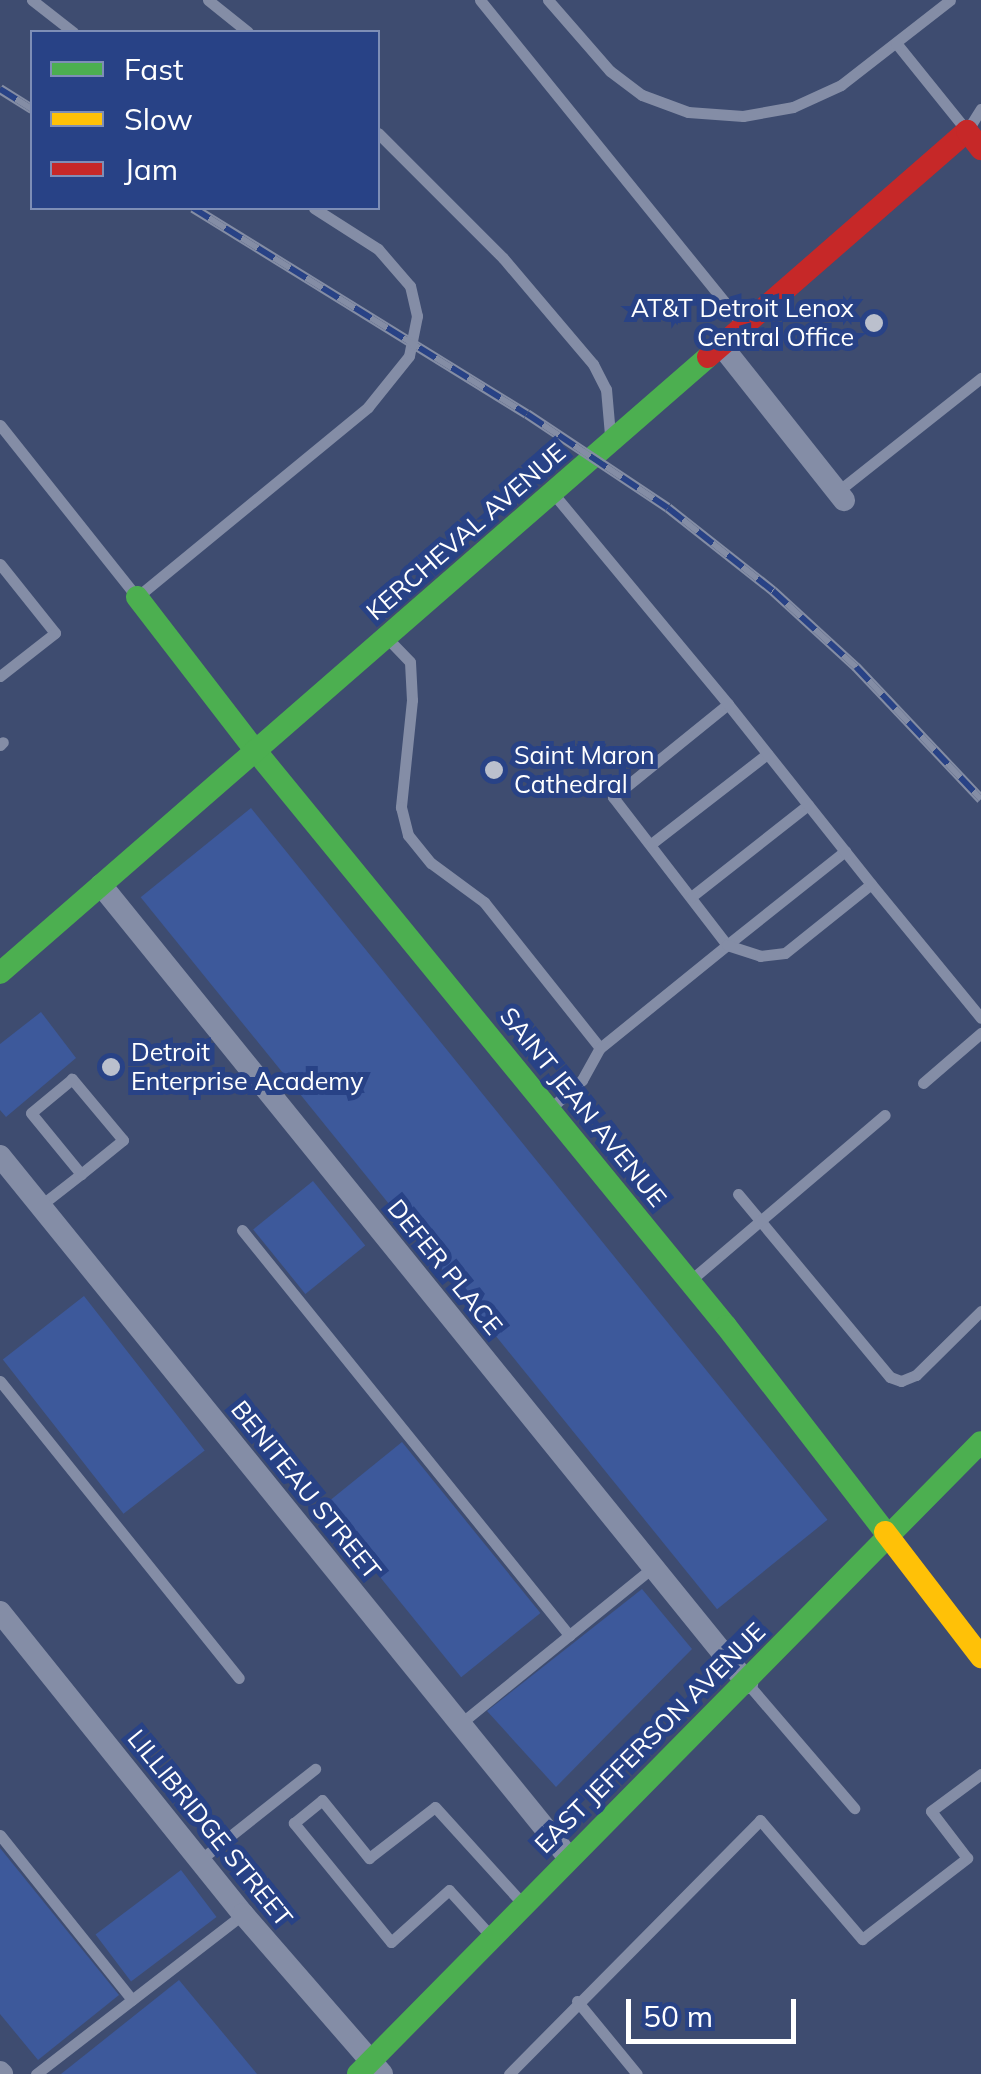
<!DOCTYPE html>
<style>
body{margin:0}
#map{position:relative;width:981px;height:2074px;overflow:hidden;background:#3e4c70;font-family:Mulish,sans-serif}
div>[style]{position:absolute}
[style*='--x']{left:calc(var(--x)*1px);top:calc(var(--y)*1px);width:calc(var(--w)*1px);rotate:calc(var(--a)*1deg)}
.green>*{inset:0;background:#3d599b;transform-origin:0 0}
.lane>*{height:11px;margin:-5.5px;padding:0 5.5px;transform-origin:5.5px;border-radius:5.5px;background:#848da6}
.street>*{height:22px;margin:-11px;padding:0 11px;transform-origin:11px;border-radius:11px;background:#848da6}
.fast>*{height:22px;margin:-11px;padding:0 11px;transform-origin:11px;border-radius:11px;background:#4caf50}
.slow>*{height:22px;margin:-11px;padding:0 11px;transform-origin:11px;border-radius:11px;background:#ffc107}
.jam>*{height:22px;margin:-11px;padding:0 11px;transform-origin:11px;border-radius:11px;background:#c62828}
.rail>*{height:10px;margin-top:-5px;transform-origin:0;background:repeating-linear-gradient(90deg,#284286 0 19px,#848da5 0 38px);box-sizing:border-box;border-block:2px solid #848da5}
.dots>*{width:28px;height:28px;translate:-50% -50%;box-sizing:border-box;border:5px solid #284286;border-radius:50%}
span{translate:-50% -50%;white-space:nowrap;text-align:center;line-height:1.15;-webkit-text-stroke:10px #284286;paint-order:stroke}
.poi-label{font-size:25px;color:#fff}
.right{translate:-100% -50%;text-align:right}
.left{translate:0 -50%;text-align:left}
.street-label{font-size:25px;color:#fff}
.legend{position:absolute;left:30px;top:30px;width:350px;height:180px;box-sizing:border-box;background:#284286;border:2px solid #7e8eb6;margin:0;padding:12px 18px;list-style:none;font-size:30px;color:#fff}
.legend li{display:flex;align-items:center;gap:20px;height:50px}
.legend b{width:50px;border:2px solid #7e8eb6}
.scale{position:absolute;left:626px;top:1999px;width:170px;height:45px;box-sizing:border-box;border:5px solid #fff;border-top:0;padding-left:12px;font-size:30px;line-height:35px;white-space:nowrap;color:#fff;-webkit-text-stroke:8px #284286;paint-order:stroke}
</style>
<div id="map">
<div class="green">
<div style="left:251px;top:808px;width:916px;height:142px;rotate:51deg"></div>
<div style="clip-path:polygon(41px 1012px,76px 1058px,6px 1117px,0 1110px,0 1044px)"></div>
<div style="left:313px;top:1181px;width:83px;height:77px;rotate:51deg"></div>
<div style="left:84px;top:1296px;width:196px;height:103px;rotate:52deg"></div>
<div style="left:402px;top:1442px;width:220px;height:102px;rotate:51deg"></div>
<div style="clip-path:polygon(642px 1589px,692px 1649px,556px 1787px,487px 1711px)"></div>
<div style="clip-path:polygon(0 1848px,119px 1995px,38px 2060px,0 2014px)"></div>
<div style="left:181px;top:1870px;width:59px;height:107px;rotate:53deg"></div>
<div style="clip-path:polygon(179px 1980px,257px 2074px,61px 2074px)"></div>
</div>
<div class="lane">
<div style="--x:32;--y:0;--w:52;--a:38"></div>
<div style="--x:208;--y:0;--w:51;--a:38.7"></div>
<div style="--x:480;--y:0;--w:416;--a:51"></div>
<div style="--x:548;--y:0;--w:94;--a:48.9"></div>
<div style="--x:610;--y:71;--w:40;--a:37"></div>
<div style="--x:642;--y:95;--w:49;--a:20.3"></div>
<div style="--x:688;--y:112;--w:55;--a:4.2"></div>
<div style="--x:743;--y:116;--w:51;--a:-10.2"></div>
<div style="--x:793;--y:107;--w:53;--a:-24.6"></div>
<div style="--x:841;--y:85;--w:138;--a:-37.9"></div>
<div style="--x:896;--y:43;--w:113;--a:51.1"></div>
<div style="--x:967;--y:131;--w:26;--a:-58"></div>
<div style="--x:378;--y:133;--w:177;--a:45"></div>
<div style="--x:503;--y:258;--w:139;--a:49.7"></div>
<div style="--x:593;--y:364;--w:28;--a:63"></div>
<div style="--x:606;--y:389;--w:46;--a:85"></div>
<div style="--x:0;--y:425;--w:220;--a:51.5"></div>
<div style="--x:137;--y:597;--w:299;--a:-39.4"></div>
<div style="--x:368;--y:407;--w:65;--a:-51.2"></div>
<div style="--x:409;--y:356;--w:41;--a:-78.7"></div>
<div style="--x:417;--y:316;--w:31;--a:-103"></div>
<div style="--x:410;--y:286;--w:49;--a:-130.9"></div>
<div style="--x:378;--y:249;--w:76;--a:-147.4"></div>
<div style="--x:837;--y:492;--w:184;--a:-38.4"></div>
<div style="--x:0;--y:564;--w:88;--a:51.4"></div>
<div style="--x:55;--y:633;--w:70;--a:142"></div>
<div style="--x:389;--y:640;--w:30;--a:46"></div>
<div style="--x:410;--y:662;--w:38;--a:87"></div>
<div style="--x:412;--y:700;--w:108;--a:95.9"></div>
<div style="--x:401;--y:807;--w:29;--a:76"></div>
<div style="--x:408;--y:835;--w:36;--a:51"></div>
<div style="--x:431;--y:863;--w:66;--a:36.3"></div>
<div style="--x:484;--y:902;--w:186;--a:51.5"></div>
<div style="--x:728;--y:704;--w:148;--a:141"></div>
<div style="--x:613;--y:797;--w:187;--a:52.4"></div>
<div style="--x:727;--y:945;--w:151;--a:-38.5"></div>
<div style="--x:0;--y:745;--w:4;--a:-45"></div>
<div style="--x:651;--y:844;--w:147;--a:-37.8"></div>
<div style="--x:871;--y:884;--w:173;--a:50.6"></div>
<div style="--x:691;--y:897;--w:149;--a:-38.2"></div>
<div style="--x:923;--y:1083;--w:77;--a:-40.8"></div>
<div style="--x:551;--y:1108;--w:42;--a:-42.1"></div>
<div style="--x:582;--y:1080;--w:37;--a:-61"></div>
<div style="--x:600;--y:1048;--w:164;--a:-39"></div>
<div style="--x:727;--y:945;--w:35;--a:18"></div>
<div style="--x:760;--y:956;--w:25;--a:-7"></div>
<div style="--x:785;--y:953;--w:110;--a:-38.7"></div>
<div style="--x:871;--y:884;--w:230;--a:-128.5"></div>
<div style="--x:728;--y:704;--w:269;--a:-129.7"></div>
<div style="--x:738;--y:1194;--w:238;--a:50.3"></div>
<div style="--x:890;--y:1377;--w:12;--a:20"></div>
<div style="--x:901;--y:1381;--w:16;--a:-22"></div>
<div style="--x:916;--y:1375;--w:91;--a:-44.6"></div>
<div style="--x:40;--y:1206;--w:52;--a:-38"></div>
<div style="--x:81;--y:1174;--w:54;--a:-39"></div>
<div style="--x:123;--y:1140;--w:80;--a:-129.9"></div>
<div style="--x:72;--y:1079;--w:53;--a:140.3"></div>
<div style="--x:31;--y:1113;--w:79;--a:50.7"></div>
<div style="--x:242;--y:1230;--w:521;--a:51.08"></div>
<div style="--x:692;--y:1279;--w:253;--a:-40.4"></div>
<div style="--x:0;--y:1381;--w:381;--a:51.2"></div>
<div style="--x:747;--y:1683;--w:165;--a:49.4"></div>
<div style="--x:460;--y:1724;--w:249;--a:-39.1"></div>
<div style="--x:0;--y:1835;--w:211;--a:51.3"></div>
<div style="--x:200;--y:1860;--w:147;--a:-38.4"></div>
<div style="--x:489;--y:1934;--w:59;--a:-132.3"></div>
<div style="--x:449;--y:1890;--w:78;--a:138.1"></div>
<div style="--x:391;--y:1942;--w:154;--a:-129.2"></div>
<div style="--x:294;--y:1823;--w:36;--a:-39"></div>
<div style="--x:322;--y:1800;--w:75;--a:51"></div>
<div style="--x:369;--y:1858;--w:83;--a:-37.7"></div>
<div style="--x:435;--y:1807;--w:131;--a:47.8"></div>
<div style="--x:577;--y:2001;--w:94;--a:50.6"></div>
<div style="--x:36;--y:2074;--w:262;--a:-37.7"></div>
<div style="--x:509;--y:2074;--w:357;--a:-45.3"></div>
<div style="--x:760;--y:1820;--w:157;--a:49.4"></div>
<div style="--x:862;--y:1939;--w:133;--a:-37.6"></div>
<div style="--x:967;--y:1858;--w:59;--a:-127.5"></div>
<div style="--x:931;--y:1811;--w:62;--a:-36.5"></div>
</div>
<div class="street">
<div style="--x:721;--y:345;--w:198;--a:51.6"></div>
<div style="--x:101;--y:885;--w:1027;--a:51.01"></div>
<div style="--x:0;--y:1156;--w:904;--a:50.97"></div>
<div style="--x:0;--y:1612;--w:388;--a:51.2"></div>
<div style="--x:243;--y:1914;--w:212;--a:49"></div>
<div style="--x:0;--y:2072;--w:3;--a:45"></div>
</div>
<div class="fast">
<div style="--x:137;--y:597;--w:193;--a:52.4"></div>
<div style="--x:255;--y:750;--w:744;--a:50.73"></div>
<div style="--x:726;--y:1326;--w:260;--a:52.3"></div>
<div style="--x:0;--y:973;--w:938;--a:-41.03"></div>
<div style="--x:358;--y:2074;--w:887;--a:-45.41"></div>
</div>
<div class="slow">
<div style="--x:885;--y:1532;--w:158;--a:52.5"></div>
</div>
<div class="jam">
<div style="--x:708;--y:357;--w:344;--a:-41.1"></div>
<div style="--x:967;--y:131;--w:23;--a:52"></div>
</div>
<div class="rail">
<div style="--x:0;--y:89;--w:38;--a:32"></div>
<div style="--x:193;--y:208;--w:392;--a:31.7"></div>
<div style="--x:527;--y:414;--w:169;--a:33.7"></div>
<div style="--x:668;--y:508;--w:134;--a:38.3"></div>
<div style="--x:773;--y:591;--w:113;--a:42.5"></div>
<div style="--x:856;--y:667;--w:182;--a:46.6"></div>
</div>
<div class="dots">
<div style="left:874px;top:323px;background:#bbc0cd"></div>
<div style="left:494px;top:770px;background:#bbc0cd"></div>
<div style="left:111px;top:1067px;background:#bbc0cd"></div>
</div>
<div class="poi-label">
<span class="right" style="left:854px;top:323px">AT&amp;T Detroit Lenox<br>Central Office</span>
<span class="left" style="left:514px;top:770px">Saint Maron<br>Cathedral</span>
<span class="left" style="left:131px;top:1067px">Detroit<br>Enterprise Academy</span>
</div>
<div class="street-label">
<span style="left:466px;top:532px;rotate:-41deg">KERCHEVAL AVENUE</span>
<span style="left:583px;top:1107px;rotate:51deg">SAINT JEAN AVENUE</span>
<span style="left:445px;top:1267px;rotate:51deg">DEFER PLACE</span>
<span style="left:306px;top:1490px;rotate:51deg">BENITEAU STREET</span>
<span style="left:650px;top:1738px;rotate:-45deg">EAST JEFFERSON AVENUE</span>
<span style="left:210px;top:1828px;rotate:51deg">LILLIBRIDGE STREET</span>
</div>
<ul class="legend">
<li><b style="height:12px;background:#4caf50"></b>Fast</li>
<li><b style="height:12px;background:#ffc107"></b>Slow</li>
<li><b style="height:12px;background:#c62828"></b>Jam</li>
</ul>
<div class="scale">50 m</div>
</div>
